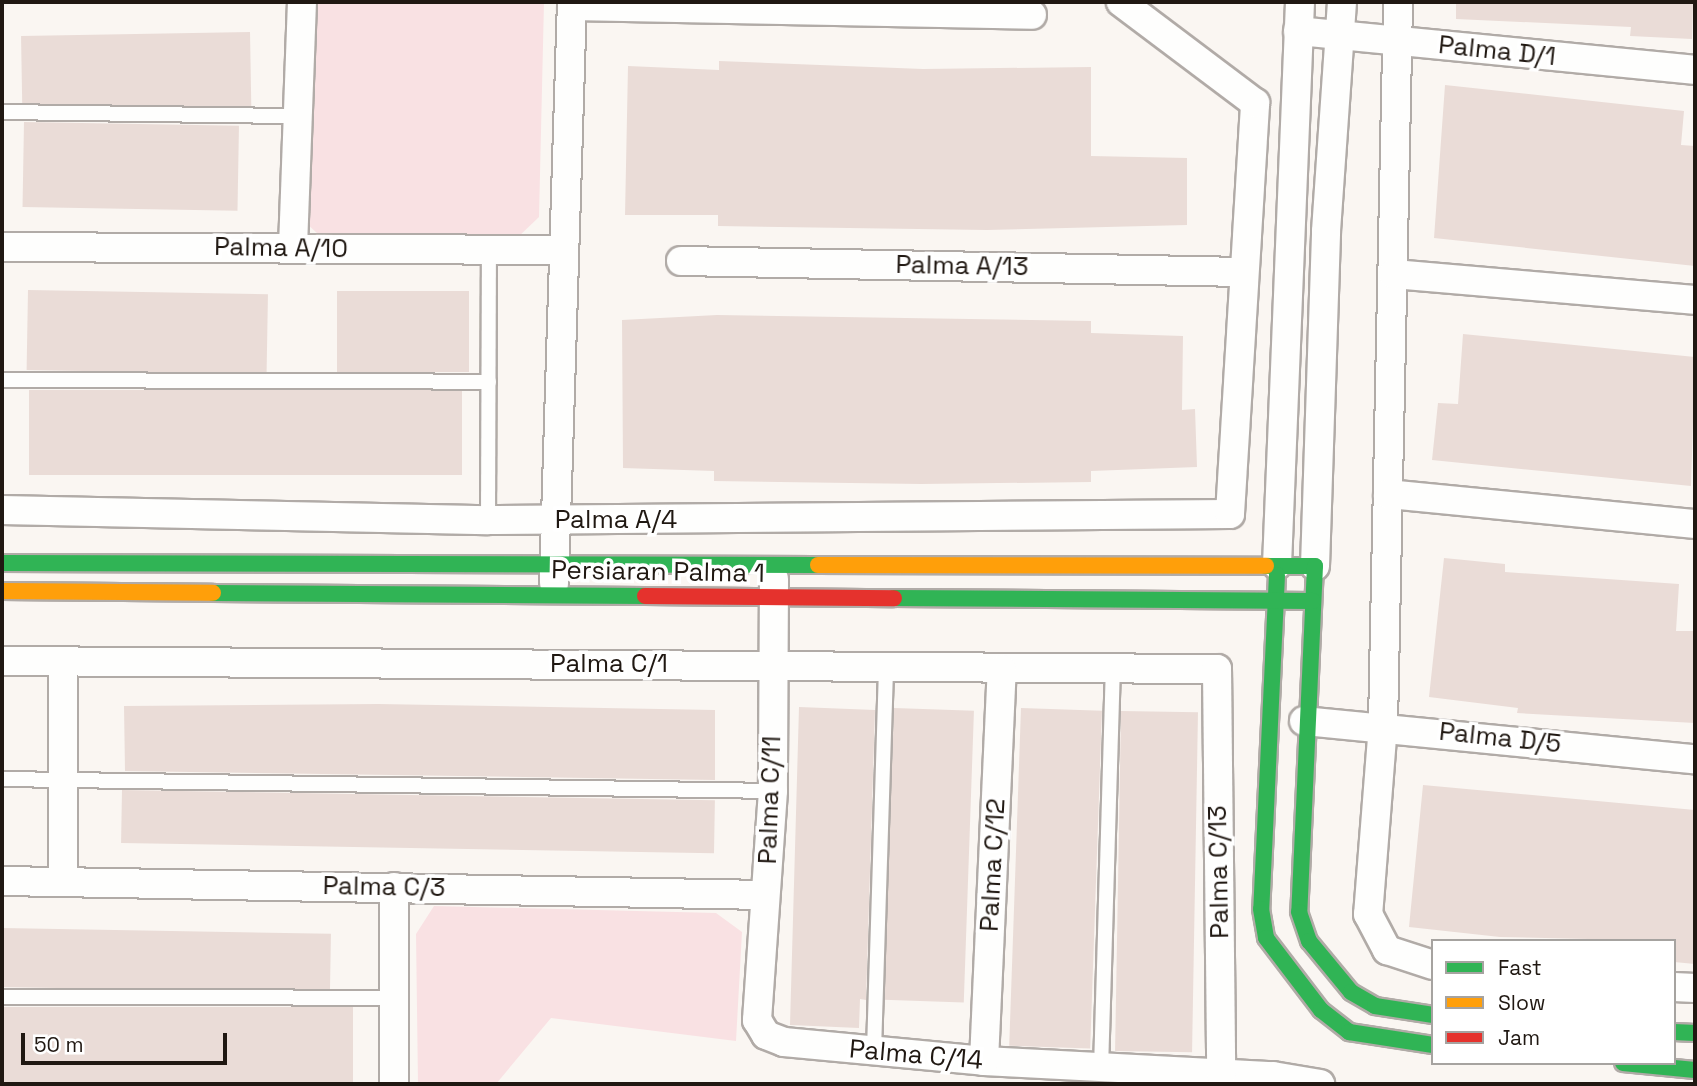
<!DOCTYPE html>
<style>
body{margin:0}
#map{position:relative;width:1697px;height:1086px;overflow:hidden;background:#faf6f2;font-family:"Space Grotesk",sans-serif}
div>[style]{position:absolute}
[style*='--x']{left:calc(var(--x)*1px);top:calc(var(--y)*1px);width:calc(var(--w)*1px);rotate:calc(var(--a)*1deg)}
.green>*{inset:0;background:#f9e1e3}
.building>*{inset:0;background:#eadcd7;transform-origin:0 0}
.roads{filter:drop-shadow(2px 0 #b1aba7) drop-shadow(-2px 0 #b1aba7) drop-shadow(0 2px #b1aba7) drop-shadow(0 -2px #b1aba7)}
.lane>*{height:14px;margin:-7px;padding:0 7px;transform-origin:7px;border-radius:7px;background:#fefefd}
.street>*{height:28px;margin:-14px;padding:0 14px;transform-origin:14px;border-radius:14px;background:#fefefd}
.fast>*{height:16px;margin:-8px;padding:0 8px;transform-origin:8px;border-radius:8px;background:#30b455}
.slow>*{height:16px;margin:-8px;padding:0 8px;transform-origin:8px;border-radius:8px;background:#ff9f0a}
.jam>*{height:16px;margin:-8px;padding:0 8px;transform-origin:8px;border-radius:8px;background:#e5322d}
span{translate:-50% -50%;white-space:nowrap;text-align:center;line-height:1.15;-webkit-text-stroke:7px #fff;paint-order:stroke}
.street-label{font-size:26px;color:#201812}
.frame{position:absolute;inset:0;border:4px solid #201812;pointer-events:none}
.legend{position:absolute;left:1431px;top:939px;width:245px;height:126px;box-sizing:border-box;background:#fff;border:2px solid #a6a3a0;margin:0;padding:9px 12px;list-style:none;font-size:21px;color:#201812}
.legend li{display:flex;align-items:center;gap:14px;height:35px}
.legend b{width:35px;border:2px solid #a6a3a0}
.scale{position:absolute;left:21px;top:1033px;width:206px;height:32px;box-sizing:border-box;border:4px solid #201812;border-top:0;padding-left:9px;font-size:21px;line-height:24px;white-space:nowrap;color:#201812;-webkit-text-stroke:5px #fff;paint-order:stroke}
</style>
<div id="map">
<div class="green">
<div style="clip-path:polygon(313px 2px,544px 2px,539px 217px,516px 239px,318px 234px,305px 222px)"></div>
<div style="clip-path:polygon(434px 906px,716px 913px,742px 932px,736px 1041px,551px 1018px,496px 1084px,418px 1084px,416px 934px)"></div>
</div>
<div class="building">
<div style="clip-path:polygon(1456px 2px,1693px 2px,1692px 39px,1630px 36px,1631px 27px,1456px 19px)"></div>
<div style="left:250px;top:32px;width:74px;height:229px;rotate:89deg"></div>
<div style="clip-path:polygon(719px 61px,923px 69px,1091px 67px,1091px 156px,1187px 158px,1187px 225px,987px 230px,718px 226px,718px 215px,625px 215px,628px 66px,719px 70px)"></div>
<div style="clip-path:polygon(1445px 85px,1684px 111px,1681px 145px,1695px 146px,1695px 266px,1434px 238px)"></div>
<div style="left:24px;top:122px;width:215px;height:85px;rotate:1deg"></div>
<div style="left:28px;top:290px;width:240px;height:80px;rotate:1deg"></div>
<div style="left:337px;top:291px;width:132px;height:81px"></div>
<div style="clip-path:polygon(717px 315px,1091px 321px,1091px 333px,1183px 336px,1182px 410px,1195px 409px,1197px 467px,1091px 471px,1091px 482px,921px 484px,714px 481px,714px 471px,623px 468px,622px 320px)"></div>
<div style="clip-path:polygon(1463px 334px,1695px 357px,1691px 486px,1432px 460px,1438px 403px,1458px 404px)"></div>
<div style="left:29px;top:390px;width:433px;height:85px"></div>
<div style="clip-path:polygon(1444px 558px,1505px 564px,1505px 572px,1679px 584px,1676px 631px,1695px 631px,1695px 723px,1517px 713px,1518px 708px,1429px 697px)"></div>
<div style="clip-path:polygon(378px 704px,715px 710px,715px 780px,125px 771px,124px 706px)"></div>
<div style="clip-path:polygon(799px 707px,875px 710px,866px 1000px,860px 999px,859px 1028px,790px 1025px)"></div>
<div style="left:894px;top:708px;width:80px;height:292px;rotate:2deg"></div>
<div style="left:1021px;top:708px;width:81px;height:338px;rotate:2deg"></div>
<div style="left:1121px;top:711px;width:77px;height:340px;rotate:1deg"></div>
<div style="clip-path:polygon(1423px 785px,1695px 810px,1695px 964px,1674px 962px,1674px 941px,1500px 937px,1409px 927px)"></div>
<div style="left:122px;top:790px;width:593px;height:53px;rotate:1deg"></div>
<div style="left:2px;top:928px;width:329px;height:59px;rotate:1deg"></div>
<div style="left:2px;top:1007px;width:351px;height:77px"></div>
</div>
<div class="roads">
<div class="lane">
<div style="--x:2;--y:112;--w:297;--a:0.8"></div>
<div style="--x:2;--y:380;--w:487;--a:0.2"></div>
<div style="--x:488;--y:520;--w:267;--a:-89.8"></div>
<div style="--x:2;--y:779;--w:771;--a:0.89"></div>
<div style="--x:2;--y:997;--w:391;--a:0.1"></div>
<div style="--x:874;--y:1051;--w:386;--a:-88.2"></div>
<div style="--x:1101;--y:1069;--w:400;--a:-88.3"></div>
</div>
<div class="street">
<div style="--x:1398;--y:2;--w:723;--a:91.19"></div>
<div style="--x:1383;--y:725;--w:190;--a:94.5"></div>
<div style="--x:1368;--y:914;--w:41;--a:62.2"></div>
<div style="--x:1387;--y:950;--w:48;--a:18.1"></div>
<div style="--x:572;--y:6;--w:460;--a:1.1"></div>
<div style="--x:1298;--y:31;--w:399;--a:5.6"></div>
<div style="--x:2;--y:247;--w:558;--a:0.31"></div>
<div style="--x:293;--y:247;--w:245;--a:-87.9"></div>
<div style="--x:681;--y:261;--w:562;--a:1.12"></div>
<div style="--x:1393;--y:274;--w:303;--a:4.9"></div>
<div style="--x:1388;--y:494;--w:308;--a:5.6"></div>
<div style="--x:2;--y:510;--w:486;--a:1.2"></div>
<div style="--x:488;--y:520;--w:742;--a:-0.46"></div>
<div style="--x:1230;--y:514;--w:412;--a:-86.5"></div>
<div style="--x:1255;--y:103;--w:168;--a:-143"></div>
<div style="--x:1277;--y:565;--w:563;--a:-87.66"></div>
<div style="--x:1315;--y:566;--w:335;--a:-88.1"></div>
<div style="--x:1326;--y:231;--w:230;--a:-86"></div>
<div style="--x:774;--y:579;--w:212;--a:90.3"></div>
<div style="--x:773;--y:791;--w:230;--a:94"></div>
<div style="--x:757;--y:1020;--w:17;--a:59"></div>
<div style="--x:766;--y:1035;--w:19;--a:21"></div>
<div style="--x:784;--y:1042;--w:201;--a:5.4"></div>
<div style="--x:984;--y:1061;--w:289;--a:3"></div>
<div style="--x:1273;--y:1076;--w:48;--a:9.7"></div>
<div style="--x:554;--y:583;--w:581;--a:-88.23"></div>
<div style="--x:2;--y:661;--w:1215;--a:0.38"></div>
<div style="--x:1217;--y:669;--w:405;--a:89.4"></div>
<div style="--x:1304;--y:721;--w:393;--a:5.6"></div>
<div style="--x:2;--y:881;--w:763;--a:1.05"></div>
<div style="--x:63;--y:881;--w:220;--a:-90"></div>
<div style="--x:394;--y:887;--w:197;--a:90"></div>
<div style="--x:1674;--y:987;--w:21;--a:3"></div>
<div style="--x:984;--y:1061;--w:392;--a:-87.4"></div>
</div>
<div class="fast">
<div style="--x:2;--y:563;--w:816;--a:0.14"></div>
<div style="--x:1266;--y:566;--w:49;--a:0"></div>
<div style="--x:1315;--y:566;--w:346;--a:92.6"></div>
<div style="--x:1299;--y:912;--w:31;--a:71"></div>
<div style="--x:1309;--y:941;--w:66;--a:50.5"></div>
<div style="--x:1351;--y:992;--w:28;--a:30"></div>
<div style="--x:1375;--y:1006;--w:59;--a:8.8"></div>
<div style="--x:1277;--y:575;--w:334;--a:92.7"></div>
<div style="--x:1261;--y:909;--w:29;--a:80"></div>
<div style="--x:1266;--y:938;--w:91;--a:52.6"></div>
<div style="--x:1321;--y:1010;--w:36;--a:38"></div>
<div style="--x:1349;--y:1032;--w:85;--a:8.8"></div>
<div style="--x:213;--y:593;--w:432;--a:0.4"></div>
<div style="--x:894;--y:598;--w:419;--a:0.4"></div>
<div style="--x:1674;--y:1032;--w:21;--a:3"></div>
<div style="--x:1623;--y:1063;--w:72;--a:5.6"></div>
</div>
<div class="slow">
<div style="--x:818;--y:565;--w:448;--a:0.1"></div>
<div style="--x:2;--y:591;--w:211;--a:0.5"></div>
</div>
<div class="jam">
<div style="--x:645;--y:596;--w:249;--a:0.5"></div>
</div>
</div>
<div class="street-label">
<span style="left:1497px;top:51px;rotate:6deg">Palma D/1</span>
<span style="left:281px;top:248px;rotate:1deg">Palma A/10</span>
<span style="left:962px;top:266px;rotate:1deg">Palma A/13</span>
<span style="left:616px;top:520px">Palma A/4</span>
<span style="left:658px;top:572px;rotate:1deg">Persiaran Palma 1</span>
<span style="left:609px;top:664px">Palma C/1</span>
<span style="left:1500px;top:738px;rotate:6deg">Palma D/5</span>
<span style="left:770px;top:800px;rotate:-88deg">Palma C/11</span>
<span style="left:993px;top:865px;rotate:-87deg">Palma C/12</span>
<span style="left:1219px;top:872px;rotate:-91deg">Palma C/13</span>
<span style="left:384px;top:887px;rotate:1deg">Palma C/3</span>
<span style="left:916px;top:1055px;rotate:5deg">Palma C/14</span>
</div>
<div class="frame"></div>
<ul class="legend">
<li><b style="height:9px;background:#30b455"></b>Fast</li>
<li><b style="height:9px;background:#ff9f0a"></b>Slow</li>
<li><b style="height:9px;background:#e5322d"></b>Jam</li>
</ul>
<div class="scale">50 m</div>
</div>
